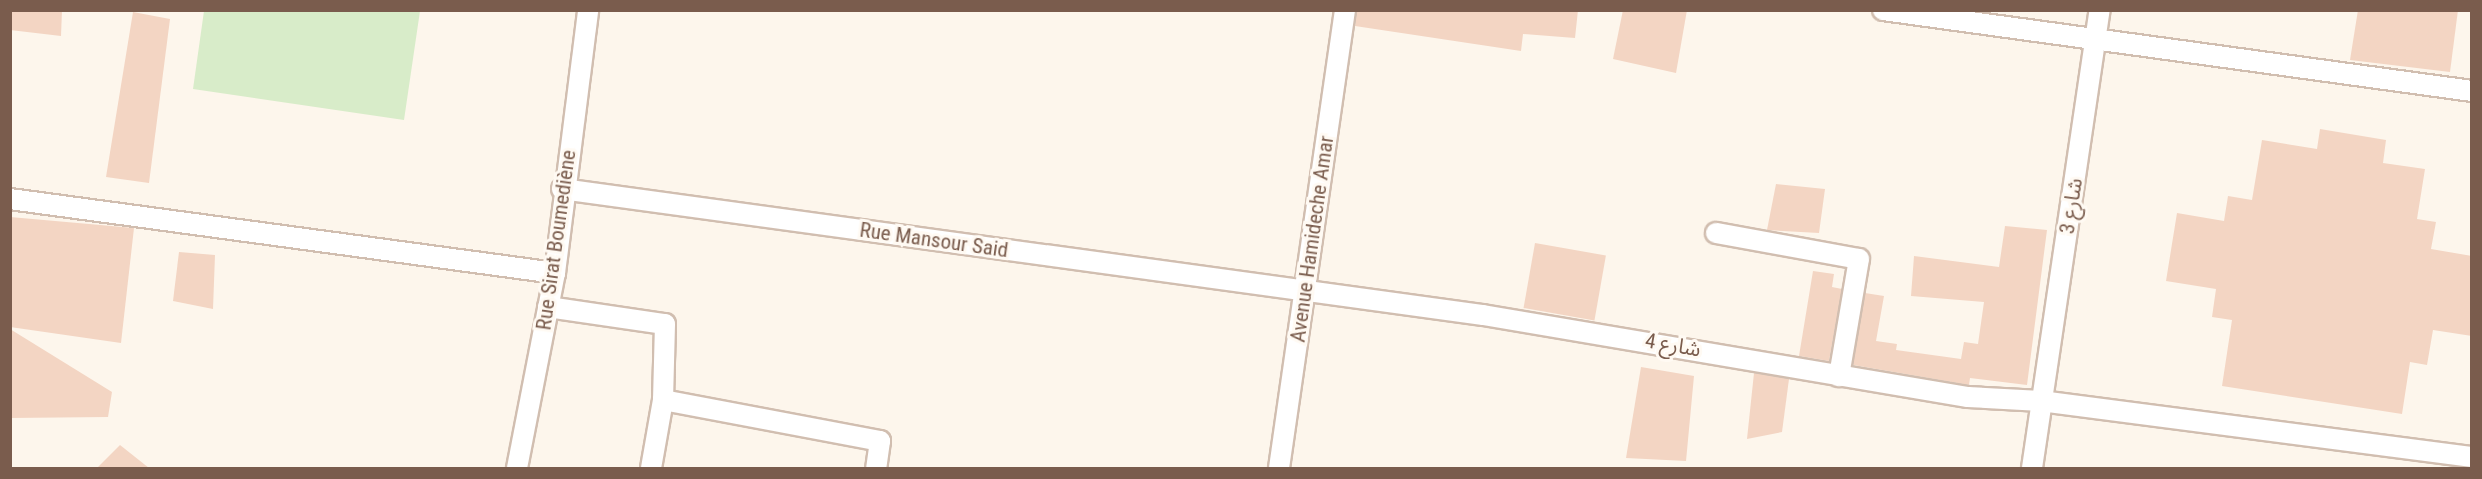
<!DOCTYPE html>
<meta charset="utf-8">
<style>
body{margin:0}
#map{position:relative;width:2482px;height:479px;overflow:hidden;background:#fdf6ec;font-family:"Roboto Condensed","Noto Sans Arabic",sans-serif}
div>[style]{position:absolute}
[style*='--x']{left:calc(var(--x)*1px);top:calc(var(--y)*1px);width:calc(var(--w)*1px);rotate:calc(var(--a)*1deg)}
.green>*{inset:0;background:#d8ecc9}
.building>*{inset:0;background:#f3d5c3;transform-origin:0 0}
.roads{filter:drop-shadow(2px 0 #d1beb0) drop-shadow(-2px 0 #d1beb0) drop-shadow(0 2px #d1beb0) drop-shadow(0 -2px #d1beb0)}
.street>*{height:20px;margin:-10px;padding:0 10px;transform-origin:10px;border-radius:10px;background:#fff}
span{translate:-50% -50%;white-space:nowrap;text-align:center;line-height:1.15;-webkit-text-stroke:6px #fffaf3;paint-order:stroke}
.street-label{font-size:21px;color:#7a5c4d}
.frame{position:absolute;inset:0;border:12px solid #7a5c4d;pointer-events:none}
</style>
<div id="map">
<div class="green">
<div style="clip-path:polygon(204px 11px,420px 11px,404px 120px,193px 89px)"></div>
</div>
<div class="building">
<div style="clip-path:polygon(10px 10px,62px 10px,61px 36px,10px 30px)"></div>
<div style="clip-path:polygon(1357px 10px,1578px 10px,1575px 38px,1523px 34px,1521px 51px,1355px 26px)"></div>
<div style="clip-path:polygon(1623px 10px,1687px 10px,1676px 73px,1613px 59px)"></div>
<div style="clip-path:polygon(2358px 10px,2458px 10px,2450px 72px,2350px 60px)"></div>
<div style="clip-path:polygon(133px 12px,170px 19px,149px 183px,106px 177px)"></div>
<div style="clip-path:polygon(2320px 129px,2386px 140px,2383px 163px,2425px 169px,2417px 219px,2436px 222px,2431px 249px,2472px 256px,2472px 336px,2433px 330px,2427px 365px,2410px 362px,2402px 414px,2222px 386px,2232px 320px,2212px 317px,2216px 289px,2166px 281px,2177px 213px,2224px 221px,2228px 196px,2252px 200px,2262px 140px,2317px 149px)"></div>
<div style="clip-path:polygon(1776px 184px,1825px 189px,1819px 233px,1767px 230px)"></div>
<div style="clip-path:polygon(10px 217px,134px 228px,121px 343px,10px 327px)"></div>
<div style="clip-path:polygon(2005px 226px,2047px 230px,2027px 385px,1970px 378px,1969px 385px,1853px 365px,1865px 293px,1884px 296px,1876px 341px,1897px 344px,1896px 350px,1961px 359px,1964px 342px,1978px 344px,1984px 302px,1911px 296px,1914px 256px,1999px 267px)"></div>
<div style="left:1535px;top:243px;width:72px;height:66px;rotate:10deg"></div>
<div style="clip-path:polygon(179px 252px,215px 255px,213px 309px,173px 301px)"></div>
<div style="clip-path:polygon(1813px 271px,1834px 274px,1832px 287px,1842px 289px,1829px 361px,1799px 356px)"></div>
<div style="clip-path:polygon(10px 329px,112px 392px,108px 417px,10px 418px)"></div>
<div style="clip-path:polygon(1641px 367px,1694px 376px,1686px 461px,1626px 458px)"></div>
<div style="clip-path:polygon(1754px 373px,1789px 379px,1782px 432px,1747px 439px)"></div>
<div style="clip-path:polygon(120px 445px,149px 468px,97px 468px)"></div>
</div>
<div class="roads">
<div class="street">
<div style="--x:1883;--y:10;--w:595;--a:7.83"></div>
<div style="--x:562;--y:189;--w:930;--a:7.79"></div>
<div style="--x:1483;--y:315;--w:492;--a:9.6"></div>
<div style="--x:1968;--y:397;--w:73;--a:3.1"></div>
<div style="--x:2041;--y:401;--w:435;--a:7.4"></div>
<div style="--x:10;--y:199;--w:550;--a:7.73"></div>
<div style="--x:1716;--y:233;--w:145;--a:10.3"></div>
<div style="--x:1859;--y:259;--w:119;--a:99.7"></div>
<div style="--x:548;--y:307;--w:118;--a:8.3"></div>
<div style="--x:665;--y:324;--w:76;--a:91.5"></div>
<div style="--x:663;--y:400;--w:69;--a:100"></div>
<div style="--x:663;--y:400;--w:221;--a:10.7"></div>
<div style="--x:880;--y:441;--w:27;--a:98"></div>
<div style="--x:517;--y:468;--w:199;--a:-79"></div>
<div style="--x:555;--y:273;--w:265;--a:-82.8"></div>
<div style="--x:1279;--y:468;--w:463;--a:-81.8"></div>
<div style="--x:2032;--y:468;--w:463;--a:-81.6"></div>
</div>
</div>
<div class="street-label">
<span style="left:2071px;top:206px;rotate:-81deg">شارع 3</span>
<span style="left:1312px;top:239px;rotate:-82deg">Avenue Hamideche Amar</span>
<span style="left:556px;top:240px;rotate:-82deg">Rue Sirat Boumediène</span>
<span style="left:934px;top:240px;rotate:8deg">Rue Mansour Said</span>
<span style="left:1673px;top:345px;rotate:10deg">شارع 4</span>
</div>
<div class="frame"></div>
</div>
